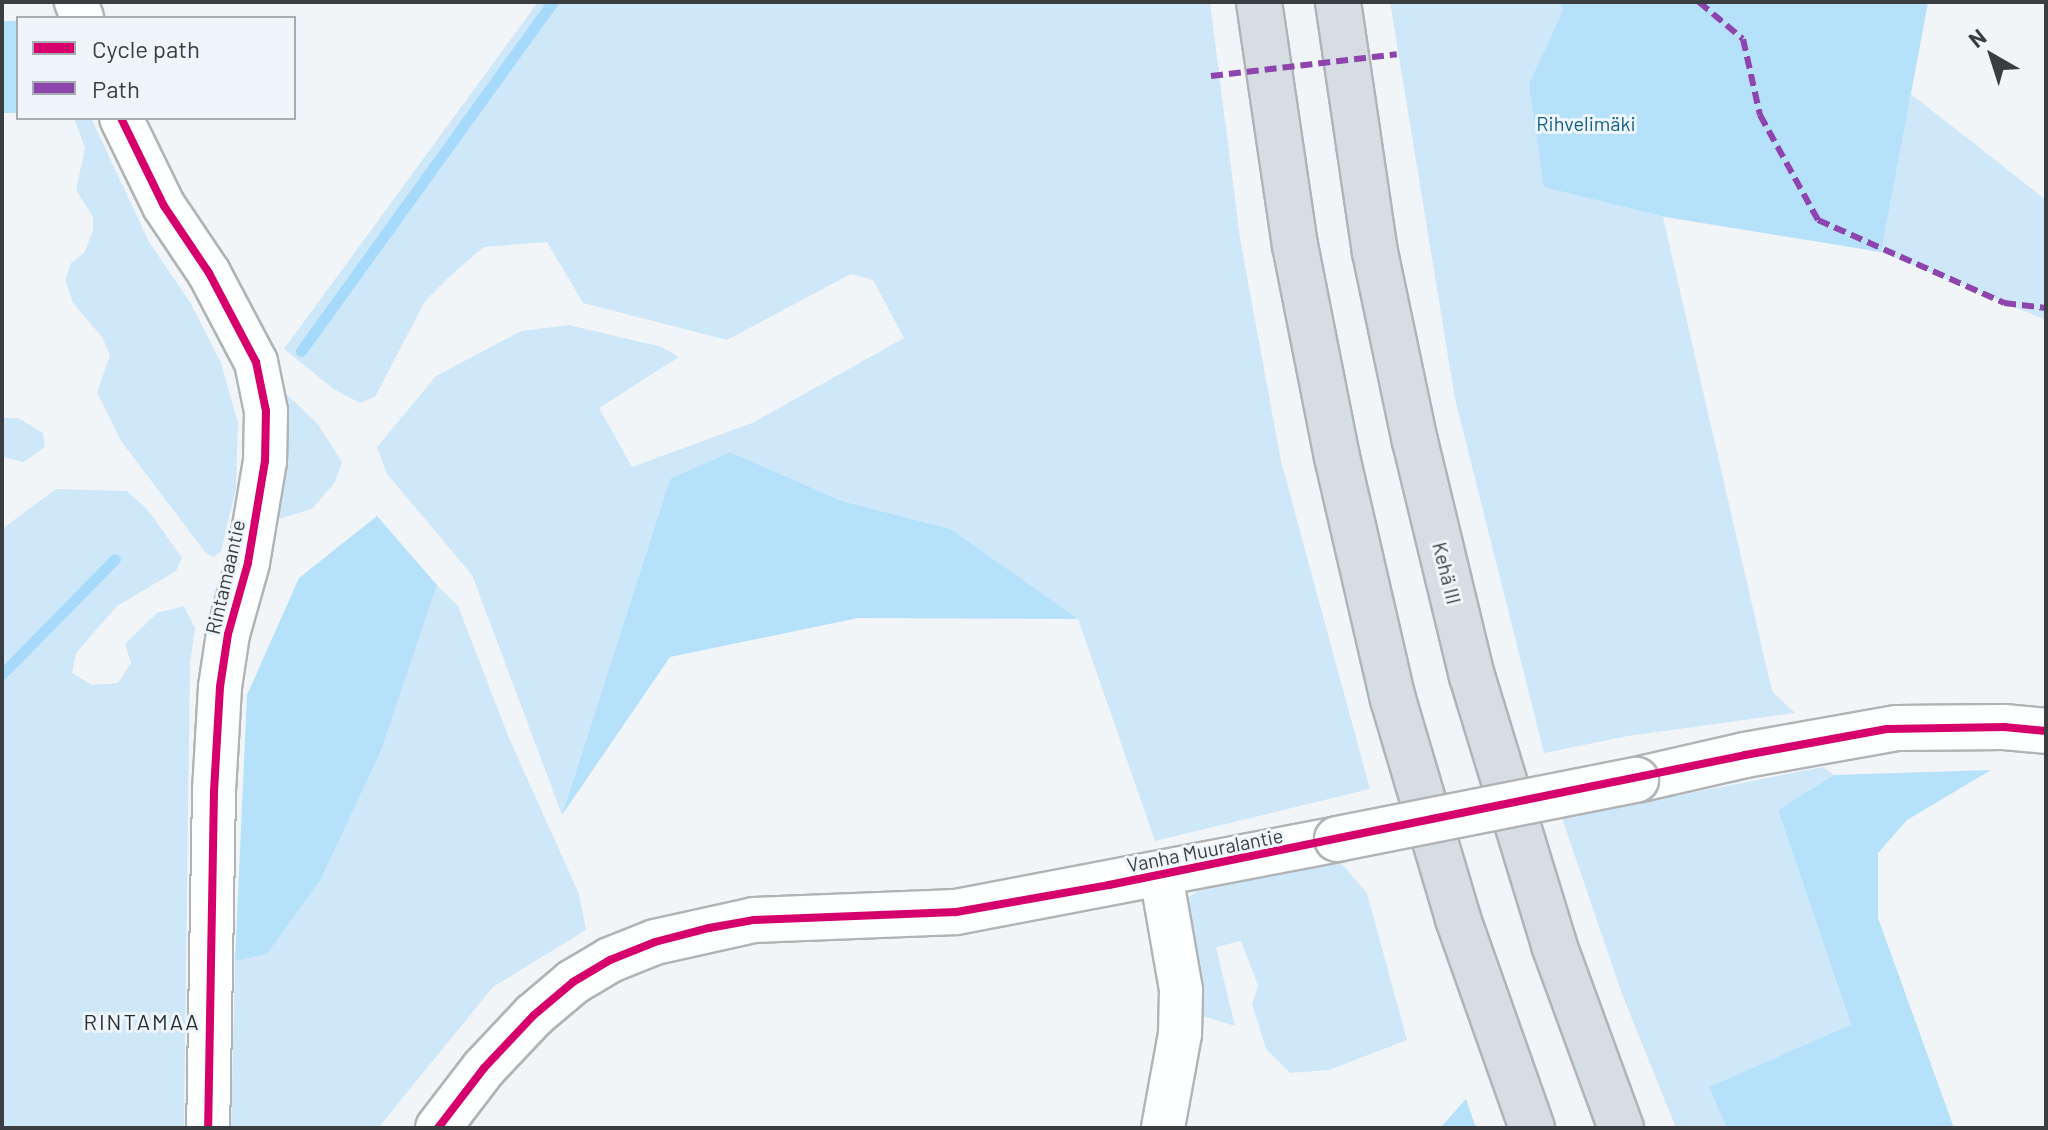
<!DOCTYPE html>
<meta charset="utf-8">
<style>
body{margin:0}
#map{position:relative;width:2048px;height:1130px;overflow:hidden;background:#f2f5f8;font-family:Barlow,sans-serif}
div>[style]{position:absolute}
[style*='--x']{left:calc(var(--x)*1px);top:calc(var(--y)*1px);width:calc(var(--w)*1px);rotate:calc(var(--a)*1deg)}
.green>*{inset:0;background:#cfe8f9}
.forest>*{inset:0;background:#b6e1fb;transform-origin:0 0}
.stream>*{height:11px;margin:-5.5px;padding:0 5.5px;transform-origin:5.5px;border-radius:5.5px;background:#a5dafb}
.roads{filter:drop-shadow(2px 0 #b1b4b6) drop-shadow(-2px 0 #b1b4b6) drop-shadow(0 2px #b1b4b6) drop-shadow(0 -2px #b1b4b6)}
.minor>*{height:42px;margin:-21px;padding:0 21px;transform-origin:21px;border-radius:21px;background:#fdfefe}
.tertiary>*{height:44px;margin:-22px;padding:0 22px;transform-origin:22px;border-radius:22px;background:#fdfefe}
.trunk>*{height:44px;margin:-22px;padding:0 22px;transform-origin:22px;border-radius:22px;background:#d6dee3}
.bridges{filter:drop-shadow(2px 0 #b1b4b6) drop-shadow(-2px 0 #b1b4b6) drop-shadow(0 2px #b1b4b6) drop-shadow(0 -2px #b1b4b6)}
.tertiary-bridge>*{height:44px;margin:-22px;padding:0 22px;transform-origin:22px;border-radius:22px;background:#fdfefe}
.quiet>*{height:6px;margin-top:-3px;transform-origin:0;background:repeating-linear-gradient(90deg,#8e44ad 0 12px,transparent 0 18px)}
.cycleway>*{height:8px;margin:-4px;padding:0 4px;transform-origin:4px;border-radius:4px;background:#d6006c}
span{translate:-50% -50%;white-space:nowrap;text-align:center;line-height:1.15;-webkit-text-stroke:6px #eef6fc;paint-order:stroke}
.park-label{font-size:20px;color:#145e84}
.street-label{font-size:20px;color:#3a3e40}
.neighbourhood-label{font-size:22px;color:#282d31;letter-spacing:2px}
.frame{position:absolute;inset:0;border:4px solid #3a3e40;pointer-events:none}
.legend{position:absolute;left:16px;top:16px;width:280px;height:104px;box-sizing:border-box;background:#eef6fc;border:2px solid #a6acb1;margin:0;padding:10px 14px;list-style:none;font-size:24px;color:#3a3e40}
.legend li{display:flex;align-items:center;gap:16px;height:40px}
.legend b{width:40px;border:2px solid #a6acb1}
.north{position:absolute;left:1952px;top:16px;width:80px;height:80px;-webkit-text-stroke:6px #eef6fc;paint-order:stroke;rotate:321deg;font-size:22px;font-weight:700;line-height:32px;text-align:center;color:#3a3e40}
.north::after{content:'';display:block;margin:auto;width:28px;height:36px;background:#3a3e40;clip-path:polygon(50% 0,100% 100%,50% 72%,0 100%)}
</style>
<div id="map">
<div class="green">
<div style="clip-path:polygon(538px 2px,1210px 2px,1240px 238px,1281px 461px,1370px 789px,1155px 841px,1078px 619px,951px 529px,842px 501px,730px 452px,670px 479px,562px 815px,472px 575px,387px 474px,377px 447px,436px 376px,521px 331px,569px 325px,662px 347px,679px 357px,599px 408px,632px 467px,752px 423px,904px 338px,873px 280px,851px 274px,727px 340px,583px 303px,547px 242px,484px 247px,451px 275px,425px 301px,375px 397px,360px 403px,335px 390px,284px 349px)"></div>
<div style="clip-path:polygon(1390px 2px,1928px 2px,1911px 94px,2046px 200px,2046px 320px,1881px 252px,1663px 217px,1772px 691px,1795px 713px,1628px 736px,1544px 753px,1455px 399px)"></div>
<div style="clip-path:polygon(74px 118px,91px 118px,149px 242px,190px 302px,221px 363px,238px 423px,236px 488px,221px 552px,213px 557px,205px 552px,121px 441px,97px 392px,110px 355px,102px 337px,73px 303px,65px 280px,71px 263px,84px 253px,93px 231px,93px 217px,76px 190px,85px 148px)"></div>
<div style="clip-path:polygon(281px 389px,317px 423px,342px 462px,335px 482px,312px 509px,279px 519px,284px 438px)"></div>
<div style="clip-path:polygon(2px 418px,18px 418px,43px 433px,45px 447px,24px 462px,2px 457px)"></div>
<div style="clip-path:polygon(56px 489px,127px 491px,148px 510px,182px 558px,176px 571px,117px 606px,76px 653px,72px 673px,92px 685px,118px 683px,131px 663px,125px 644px,157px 613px,184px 606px,195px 628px,190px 664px,184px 1128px,2px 1128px,2px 529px)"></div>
<div style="clip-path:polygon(437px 585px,458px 606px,509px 738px,579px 894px,586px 930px,493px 987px,378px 1128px,231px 1128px,235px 961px,267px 954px,321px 879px,381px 751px)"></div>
<div style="clip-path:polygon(1823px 767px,1834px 775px,1778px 810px,1851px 1026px,1710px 1087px,1727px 1128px,1676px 1128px,1622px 994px,1562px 818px)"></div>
<div style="clip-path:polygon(1342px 864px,1367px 893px,1407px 1040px,1329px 1070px,1290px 1073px,1266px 1049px,1252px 1004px,1258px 986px,1241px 941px,1216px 947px,1235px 1026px,1196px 1014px,1182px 918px,1188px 898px,1208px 883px,1261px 869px)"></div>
</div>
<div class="forest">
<div style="clip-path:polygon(1561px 2px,1928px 2px,1881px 252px,1662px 216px,1544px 187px,1529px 84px,1563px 11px)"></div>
<div style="left:2px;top:21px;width:16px;height:92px"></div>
<div style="clip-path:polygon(730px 452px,842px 501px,951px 529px,1078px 619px,858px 618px,670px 657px,562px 815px,670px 479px)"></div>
<div style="clip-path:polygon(377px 516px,437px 585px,381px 751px,321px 879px,267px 954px,235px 961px,247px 695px,299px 578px)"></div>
<div style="clip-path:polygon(1991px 770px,1907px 820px,1878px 853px,1878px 918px,1954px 1128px,1727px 1128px,1709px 1087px,1851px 1025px,1778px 810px,1834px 775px)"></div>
<div style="clip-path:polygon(1466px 1099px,1476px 1128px,1440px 1128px)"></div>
</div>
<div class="stream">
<div style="--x:301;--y:351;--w:430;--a:-54.2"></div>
<div style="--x:2;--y:674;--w:161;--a:-45.5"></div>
</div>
<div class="roads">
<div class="minor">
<div style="--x:76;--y:2;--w:17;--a:69"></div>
<div style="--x:121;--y:118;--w:98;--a:64"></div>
<div style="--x:164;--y:206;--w:81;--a:56.1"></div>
<div style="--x:209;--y:273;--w:101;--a:62.2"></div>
<div style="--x:256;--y:362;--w:50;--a:78.5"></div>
<div style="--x:266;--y:411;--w:50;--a:91.1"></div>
<div style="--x:265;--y:461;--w:103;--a:99.5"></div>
<div style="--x:248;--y:563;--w:74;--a:105.7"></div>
<div style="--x:228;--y:634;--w:54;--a:98.6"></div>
<div style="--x:220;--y:687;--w:104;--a:93.3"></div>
<div style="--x:214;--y:791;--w:337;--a:91"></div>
<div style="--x:1161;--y:875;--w:117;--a:80.1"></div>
<div style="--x:1181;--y:990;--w:44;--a:91.3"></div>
<div style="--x:1180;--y:1034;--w:96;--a:100.3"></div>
</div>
<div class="tertiary">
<div style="--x:1636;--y:780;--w:112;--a:-12.9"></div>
<div style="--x:1745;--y:755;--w:154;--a:-10.1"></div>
<div style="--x:1897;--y:728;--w:107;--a:-0.5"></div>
<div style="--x:2004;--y:727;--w:42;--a:5.4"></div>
<div style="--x:438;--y:1128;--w:76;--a:-52.5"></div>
<div style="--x:484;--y:1068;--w:73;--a:-46.7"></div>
<div style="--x:534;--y:1015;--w:51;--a:-40.2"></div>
<div style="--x:573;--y:982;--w:43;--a:-30.7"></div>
<div style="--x:610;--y:960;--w:48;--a:-21.8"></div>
<div style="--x:655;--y:942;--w:101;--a:-12.5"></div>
<div style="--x:754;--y:920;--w:202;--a:-2.3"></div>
<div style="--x:956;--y:912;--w:388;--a:-10.8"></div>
</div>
<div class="trunk">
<div style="--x:1259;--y:2;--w:246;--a:81.6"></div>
<div style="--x:1295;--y:245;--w:216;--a:78.8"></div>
<div style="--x:1337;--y:457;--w:248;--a:77"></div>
<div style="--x:1393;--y:699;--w:229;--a:73.5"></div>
<div style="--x:1458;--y:919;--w:222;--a:70.5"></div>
<div style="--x:1338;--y:2;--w:253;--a:81.6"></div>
<div style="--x:1375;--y:252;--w:193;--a:78.1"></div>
<div style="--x:1415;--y:441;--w:242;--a:76.4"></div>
<div style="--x:1472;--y:676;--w:281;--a:73"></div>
<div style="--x:1554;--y:945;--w:195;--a:69.9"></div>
</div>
</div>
<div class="bridges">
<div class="tertiary-bridge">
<div style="--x:1337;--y:839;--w:305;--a:-11.2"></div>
</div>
</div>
<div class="quiet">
<div style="--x:1699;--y:2;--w:57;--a:40.1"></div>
<div style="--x:1743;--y:39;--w:78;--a:77.4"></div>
<div style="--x:1760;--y:115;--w:120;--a:61.1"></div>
<div style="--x:1818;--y:220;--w:204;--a:24"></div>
<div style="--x:2004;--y:303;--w:42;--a:6.8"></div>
<div style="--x:1211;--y:76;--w:187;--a:-6.7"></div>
</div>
<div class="cycleway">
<div style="--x:121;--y:118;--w:98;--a:64"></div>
<div style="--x:164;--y:206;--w:81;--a:56.1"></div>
<div style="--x:209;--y:273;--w:101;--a:62.2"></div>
<div style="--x:256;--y:362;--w:50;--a:78.5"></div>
<div style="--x:266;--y:411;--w:50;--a:91.1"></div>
<div style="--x:265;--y:461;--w:103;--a:99.5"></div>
<div style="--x:248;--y:563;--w:74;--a:105.7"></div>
<div style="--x:228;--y:634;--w:54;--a:98.6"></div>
<div style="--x:220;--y:687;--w:104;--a:93.3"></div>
<div style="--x:214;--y:791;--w:337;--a:91"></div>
<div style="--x:438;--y:1128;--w:76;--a:-52.5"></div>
<div style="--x:484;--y:1068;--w:73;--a:-46.7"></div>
<div style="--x:534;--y:1015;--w:51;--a:-40.2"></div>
<div style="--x:573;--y:982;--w:43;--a:-30.7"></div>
<div style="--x:610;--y:960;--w:48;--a:-21.8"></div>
<div style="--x:655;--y:942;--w:56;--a:-14.5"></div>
<div style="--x:709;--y:928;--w:46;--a:-10.1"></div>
<div style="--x:754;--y:920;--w:202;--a:-2.3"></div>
<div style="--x:956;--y:912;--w:155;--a:-10"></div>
<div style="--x:1109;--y:885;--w:649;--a:-11.55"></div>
<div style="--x:1745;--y:755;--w:144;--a:-10.4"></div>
<div style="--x:1887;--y:729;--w:117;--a:-1"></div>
<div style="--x:2004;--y:727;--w:42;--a:5.4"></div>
</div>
<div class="park-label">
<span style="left:1586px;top:123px">Rihvelimäki</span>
</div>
<div class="street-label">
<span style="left:1447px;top:573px;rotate:76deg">Kehä III</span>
<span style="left:225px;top:577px;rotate:-77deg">Rintamaantie</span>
<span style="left:1205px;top:850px;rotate:-11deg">Vanha Muuralantie</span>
</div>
<div class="neighbourhood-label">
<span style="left:142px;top:1022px">RINTAMAA</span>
</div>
<div class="frame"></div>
<ul class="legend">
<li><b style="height:10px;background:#d6006c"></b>Cycle path</li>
<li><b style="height:10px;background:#8e44ad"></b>Path</li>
</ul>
<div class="north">N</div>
</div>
